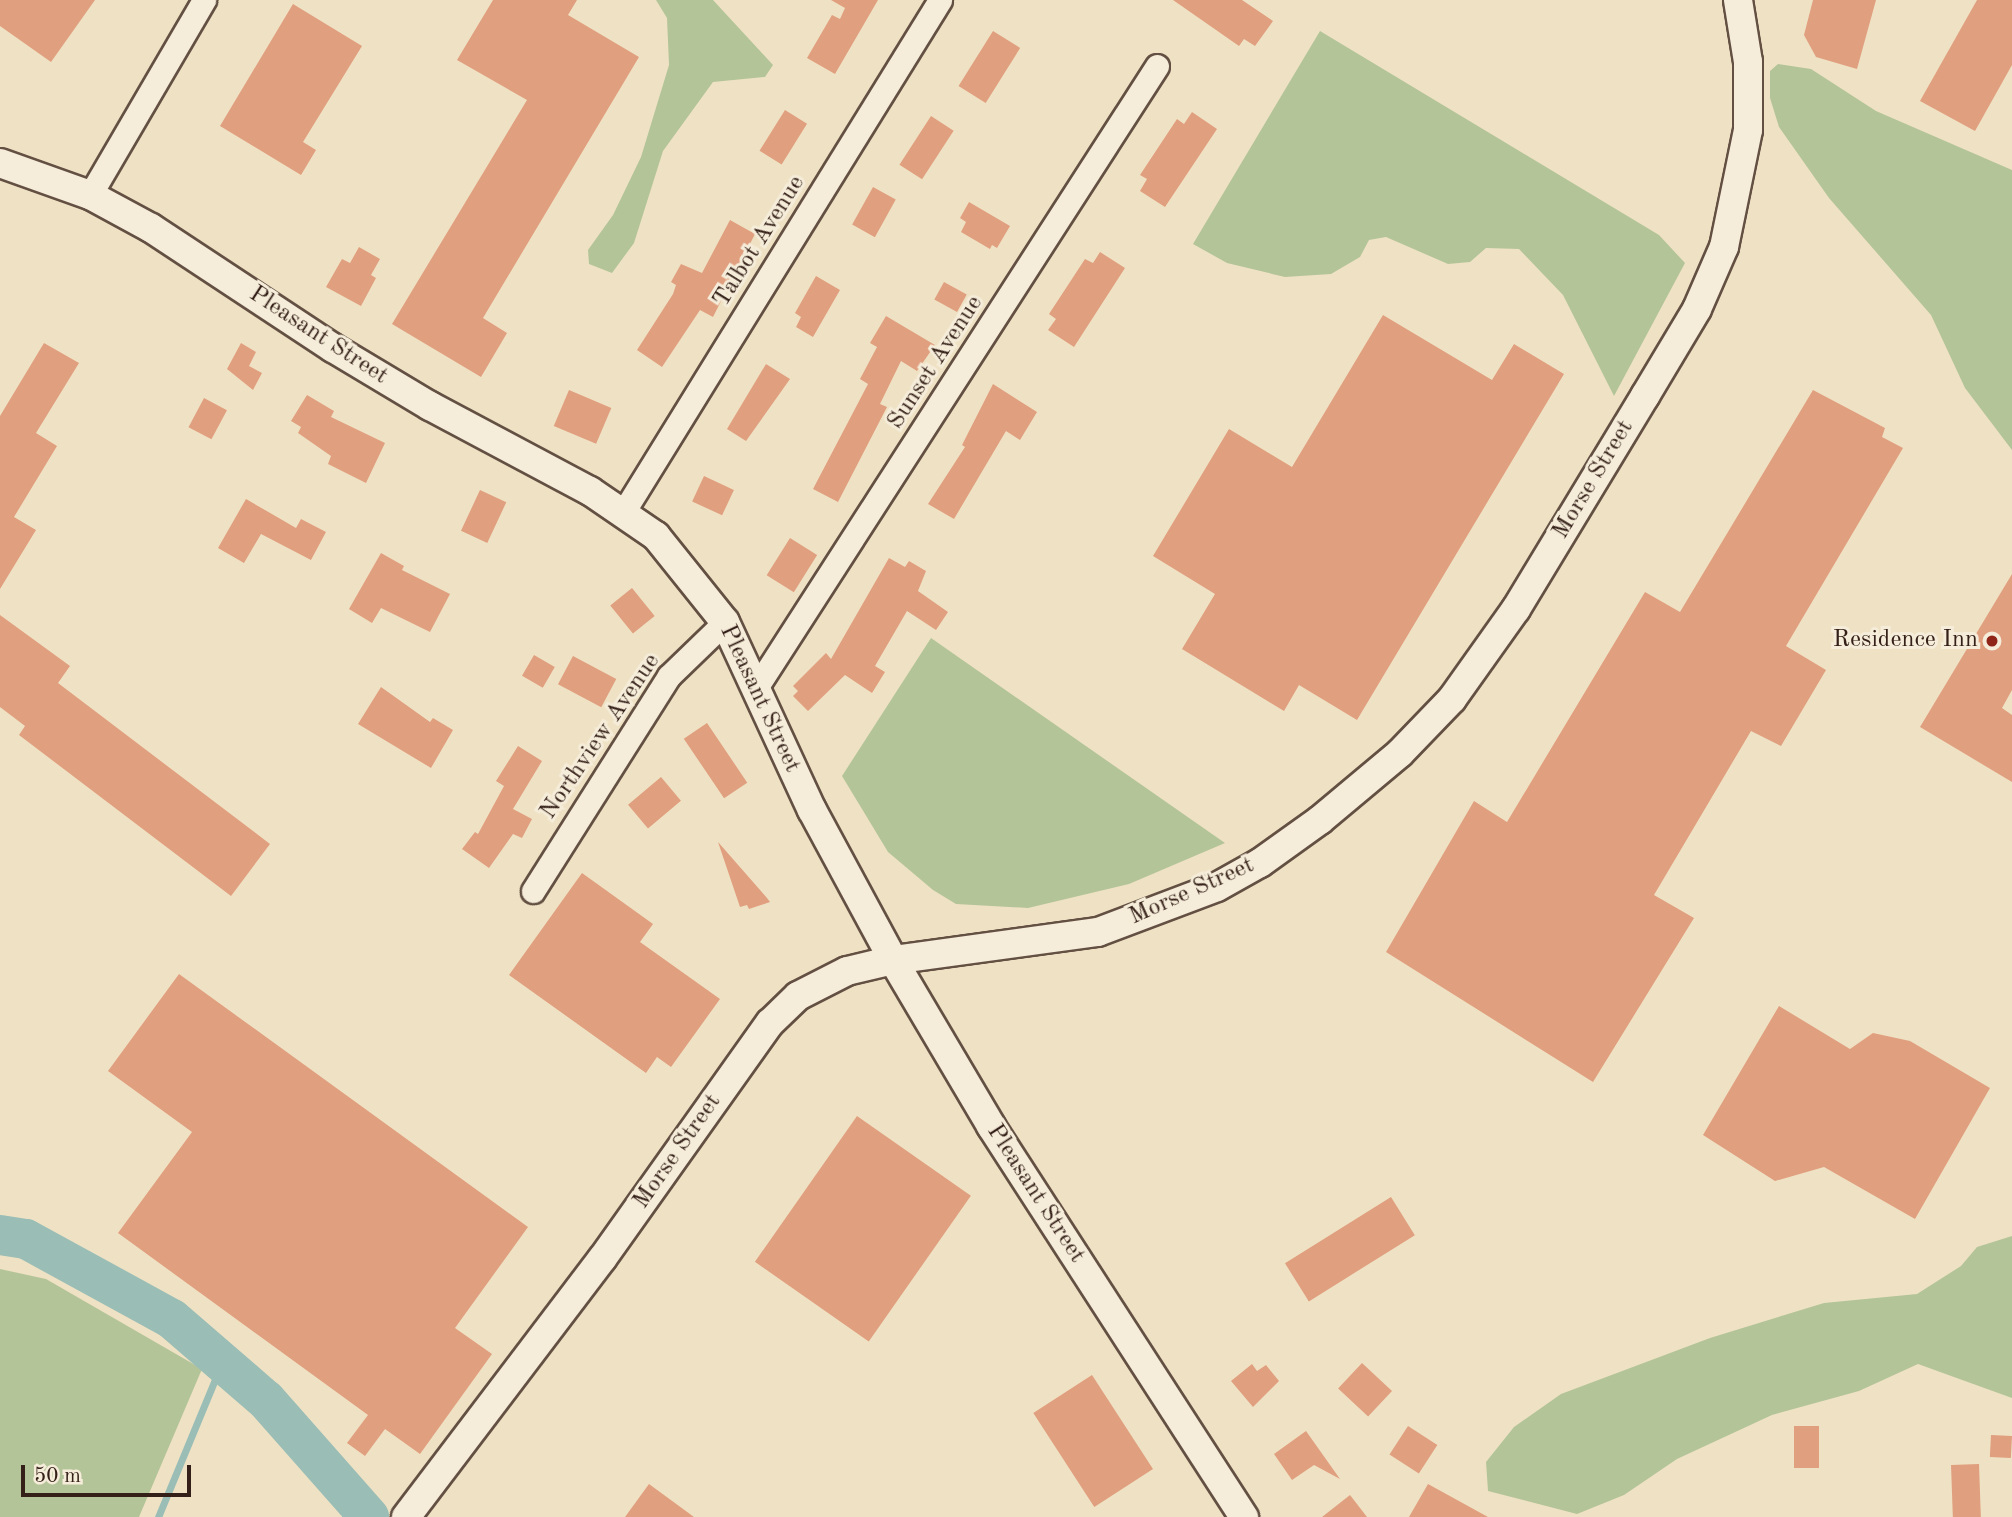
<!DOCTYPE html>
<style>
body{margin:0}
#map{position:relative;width:2012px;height:1517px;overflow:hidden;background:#efe2c4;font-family:"Old Standard TT",serif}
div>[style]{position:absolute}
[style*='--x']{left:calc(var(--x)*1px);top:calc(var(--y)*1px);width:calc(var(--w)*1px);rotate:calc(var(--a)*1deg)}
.green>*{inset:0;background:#b4c499}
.stream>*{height:7px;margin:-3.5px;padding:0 3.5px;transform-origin:3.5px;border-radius:3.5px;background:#9abdb6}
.river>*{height:40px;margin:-20px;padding:0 20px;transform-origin:20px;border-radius:20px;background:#9abdb6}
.building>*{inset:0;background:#e09f7f;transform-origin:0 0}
.roads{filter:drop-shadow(2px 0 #635043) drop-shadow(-2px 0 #635043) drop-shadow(0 2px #635043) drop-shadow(0 -2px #635043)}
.minor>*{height:23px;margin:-11.5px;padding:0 11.5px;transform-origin:11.5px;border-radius:11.5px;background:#f5ecd9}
.tertiary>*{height:28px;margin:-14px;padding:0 14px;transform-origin:14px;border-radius:14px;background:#f5ecd9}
.dots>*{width:19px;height:19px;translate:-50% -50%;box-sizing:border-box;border:4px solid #f5ecd9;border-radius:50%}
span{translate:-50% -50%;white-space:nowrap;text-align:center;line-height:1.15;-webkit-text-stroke:6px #f5ecd9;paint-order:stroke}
.street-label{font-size:24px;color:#342018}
.poi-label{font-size:24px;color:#342018}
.right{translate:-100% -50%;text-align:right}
.scale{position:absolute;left:21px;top:1465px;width:170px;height:32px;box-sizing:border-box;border:4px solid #342018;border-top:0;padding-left:9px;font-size:21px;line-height:24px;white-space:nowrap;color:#342018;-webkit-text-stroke:5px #f5ecd9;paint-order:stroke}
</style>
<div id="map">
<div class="green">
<div style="clip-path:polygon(656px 0,713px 0,773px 65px,765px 77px,713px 82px,663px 151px,634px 243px,612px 273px,589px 264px,588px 250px,613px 215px,641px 157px,669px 65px,667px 18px)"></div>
<div style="clip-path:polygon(1320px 31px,1659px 235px,1685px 263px,1614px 396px,1563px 295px,1519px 249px,1486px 248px,1470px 262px,1448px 264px,1386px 237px,1369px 240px,1360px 257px,1331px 274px,1285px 277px,1227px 263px,1193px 244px)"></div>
<div style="clip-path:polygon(1778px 64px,1811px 69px,1876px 111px,2012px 170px,2012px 450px,1965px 388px,1931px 315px,1829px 198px,1779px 127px,1770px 98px,1770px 71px)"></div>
<div style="clip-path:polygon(931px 638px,1225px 843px,1129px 884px,1028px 908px,956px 904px,933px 890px,888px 852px,842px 776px)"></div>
<div style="clip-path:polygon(2012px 1236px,2012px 1398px,1918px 1364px,1859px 1391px,1772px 1415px,1677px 1459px,1624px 1495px,1577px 1514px,1488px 1491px,1486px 1462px,1514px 1427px,1561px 1394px,1710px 1338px,1824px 1303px,1917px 1294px,1961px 1266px,1977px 1247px)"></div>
<div style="clip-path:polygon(0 1269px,46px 1279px,202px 1369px,139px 1517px,0 1517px)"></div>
</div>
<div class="stream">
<div style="--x:158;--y:1517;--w:170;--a:-67.5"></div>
</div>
<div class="river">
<div style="--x:0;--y:1235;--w:26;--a:9"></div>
<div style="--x:26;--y:1239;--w:166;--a:28.7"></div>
<div style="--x:172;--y:1319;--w:124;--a:40.8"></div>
<div style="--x:266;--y:1400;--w:156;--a:48.6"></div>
</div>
<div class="building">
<div style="clip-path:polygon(0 0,95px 0,51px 62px,0 26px)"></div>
<div style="clip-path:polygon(493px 0,577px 0,568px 15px,639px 57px,483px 318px,507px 333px,481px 377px,392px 324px,527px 100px,457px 60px)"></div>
<div style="clip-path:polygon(831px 0,878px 0,835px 74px,807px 58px,832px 15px,840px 19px,845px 8px)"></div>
<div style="clip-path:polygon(1173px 0,1242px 0,1273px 21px,1255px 46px,1244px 39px,1239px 46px)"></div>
<div style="clip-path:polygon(1813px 0,1876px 0,1857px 69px,1816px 57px,1804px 35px)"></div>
<div style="clip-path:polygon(1977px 0,2012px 0,2012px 65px,1975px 131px,1920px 101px)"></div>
<div style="clip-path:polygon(293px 4px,362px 46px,303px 142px,316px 150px,301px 175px,220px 126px)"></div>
<div style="left:993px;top:31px;width:32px;height:65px;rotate:32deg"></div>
<div style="left:785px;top:110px;width:26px;height:48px;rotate:32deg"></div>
<div style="clip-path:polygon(1192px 112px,1217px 129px,1165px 207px,1140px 191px,1147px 179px,1140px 175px,1177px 119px,1184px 124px)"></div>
<div style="left:931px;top:116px;width:27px;height:58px;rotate:33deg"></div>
<div style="left:873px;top:187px;width:26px;height:43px;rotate:29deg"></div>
<div style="clip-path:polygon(969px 202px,1010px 226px,997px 248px,992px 245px,990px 249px,961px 232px,966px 222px,960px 218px)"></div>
<div style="clip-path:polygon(730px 220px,755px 234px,713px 317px,700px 310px,662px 367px,637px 350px,673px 294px,676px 285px,671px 282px,681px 264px,702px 273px)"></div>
<div style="clip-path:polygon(359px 247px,380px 259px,371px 275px,376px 278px,361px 306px,326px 287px,342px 259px,350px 263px)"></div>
<div style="clip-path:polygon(1100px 252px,1125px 268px,1074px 347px,1048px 330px,1056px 319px,1049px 314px,1085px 259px,1093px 263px)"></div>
<div style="clip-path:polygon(816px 276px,840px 290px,813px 337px,796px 327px,801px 317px,795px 313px)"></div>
<div style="left:944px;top:282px;width:26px;height:20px;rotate:29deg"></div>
<div style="clip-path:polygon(1383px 315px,1492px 380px,1514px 344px,1564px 374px,1357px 720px,1299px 685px,1284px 711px,1182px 649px,1215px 594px,1153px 556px,1229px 429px,1292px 467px)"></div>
<div style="clip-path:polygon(886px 316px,935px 345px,917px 371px,901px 361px,880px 404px,887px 407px,838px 502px,813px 489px,868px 384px,860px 379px,877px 347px,870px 343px)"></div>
<div style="clip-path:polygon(44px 343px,79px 363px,36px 433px,57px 446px,14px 517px,36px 530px,0 589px,0 416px)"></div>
<div style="clip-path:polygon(241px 343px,256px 352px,249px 366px,262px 373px,253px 390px,227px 369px)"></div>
<div style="clip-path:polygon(766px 364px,790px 379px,746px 441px,727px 429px)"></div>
<div style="clip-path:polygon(993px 384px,1037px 412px,1020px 440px,1006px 431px,954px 519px,928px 504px,965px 447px,962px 445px)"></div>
<div style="left:569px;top:390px;width:46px;height:39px;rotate:23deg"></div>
<div style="clip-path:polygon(1813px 390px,1885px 428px,1882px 437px,1903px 448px,1786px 646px,1826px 670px,1781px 746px,1751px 731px,1654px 895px,1694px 918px,1593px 1082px,1386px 952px,1474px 801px,1507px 822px,1645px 592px,1680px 612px)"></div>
<div style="clip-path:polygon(307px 395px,334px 411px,331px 417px,385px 443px,366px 483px,328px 464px,331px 456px,298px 433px,301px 427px,291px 421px)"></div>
<div style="left:204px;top:398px;width:26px;height:33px;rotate:28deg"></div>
<div style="left:704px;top:476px;width:33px;height:28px;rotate:25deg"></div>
<div style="left:480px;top:490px;width:29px;height:45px;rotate:25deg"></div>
<div style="clip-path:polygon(246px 499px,296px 528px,301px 519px,326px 532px,311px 560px,261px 534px,244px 563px,218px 548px)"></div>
<div style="left:790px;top:538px;width:32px;height:44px;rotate:32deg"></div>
<div style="clip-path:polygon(381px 553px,404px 566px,402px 570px,450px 594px,430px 632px,381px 608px,372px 623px,349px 609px)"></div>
<div style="clip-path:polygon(889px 558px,905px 567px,909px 561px,926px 571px,918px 591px,948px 612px,936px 630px,907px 611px,875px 666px,885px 672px,872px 693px,845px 675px,808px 711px,793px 696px,798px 691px,793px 686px,826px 653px,831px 659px)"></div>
<div style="clip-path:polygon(2012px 574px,2012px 690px,2002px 708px,2012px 715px,2012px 782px,1920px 727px)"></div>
<div style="left:632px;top:588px;width:36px;height:28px;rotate:51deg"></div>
<div style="clip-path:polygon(0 615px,70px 666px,58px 683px,270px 844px,231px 896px,19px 735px,25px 726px,0 707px)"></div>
<div style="left:534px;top:655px;width:24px;height:24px;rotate:30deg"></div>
<div style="left:573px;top:656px;width:49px;height:32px;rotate:28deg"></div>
<div style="clip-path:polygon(381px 687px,430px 722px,433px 718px,453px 730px,431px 768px,358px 724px)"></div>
<div style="left:707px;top:723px;width:72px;height:28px;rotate:56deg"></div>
<div style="clip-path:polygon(518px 746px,542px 761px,513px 809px,532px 819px,522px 838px,513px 834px,489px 868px,462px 849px,475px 832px,478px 834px,504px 786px,496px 781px)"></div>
<div style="left:661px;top:777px;width:31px;height:43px;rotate:50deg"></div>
<div style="clip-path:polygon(718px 842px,767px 898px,770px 902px,749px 909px,747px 905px,740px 907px)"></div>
<div style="clip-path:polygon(582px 873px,653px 924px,640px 942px,720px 999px,671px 1067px,657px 1057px,646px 1073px,509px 975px)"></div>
<div style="clip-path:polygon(179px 974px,528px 1227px,455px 1328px,492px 1354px,420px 1454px,385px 1429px,365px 1456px,347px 1443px,368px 1415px,118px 1233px,192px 1132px,108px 1071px)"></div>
<div style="clip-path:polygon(1779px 1006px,1850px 1049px,1873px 1033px,1910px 1041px,1990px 1088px,1915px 1219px,1824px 1167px,1775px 1181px,1703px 1135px)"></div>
<div style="left:857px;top:1116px;width:139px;height:178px;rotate:35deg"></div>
<div style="left:1391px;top:1197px;width:45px;height:125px;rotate:58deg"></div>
<div style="left:1362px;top:1363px;width:41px;height:35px;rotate:43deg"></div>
<div style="clip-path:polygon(1252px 1364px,1257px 1371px,1266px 1365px,1279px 1381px,1253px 1407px,1231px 1381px)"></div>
<div style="left:1092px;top:1375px;width:112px;height:70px;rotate:57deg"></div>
<div style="left:1408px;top:1426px;width:35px;height:34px;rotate:33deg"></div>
<div style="left:1794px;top:1426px;width:25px;height:42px"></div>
<div style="clip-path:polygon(1306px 1431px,1340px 1479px,1314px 1465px,1292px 1480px,1274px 1454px)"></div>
<div style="left:1991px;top:1435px;width:21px;height:22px;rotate:3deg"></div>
<div style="left:1979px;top:1464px;width:53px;height:28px;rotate:88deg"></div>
<div style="clip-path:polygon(649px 1484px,694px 1517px,625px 1517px)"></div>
<div style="clip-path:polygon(1428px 1484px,1488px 1517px,1409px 1517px)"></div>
<div style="clip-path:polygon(1350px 1495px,1367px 1517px,1322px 1517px)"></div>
</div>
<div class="roads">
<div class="minor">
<div style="--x:90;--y:195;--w:226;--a:-59.7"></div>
<div style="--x:624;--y:511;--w:601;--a:-58.27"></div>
<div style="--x:756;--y:688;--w:740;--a:-57.19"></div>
<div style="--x:533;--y:891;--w:254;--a:-57.7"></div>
<div style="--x:669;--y:676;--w:78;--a:-44"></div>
</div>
<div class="tertiary">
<div style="--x:0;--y:163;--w:96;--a:19.6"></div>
<div style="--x:90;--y:195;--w:69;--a:28.4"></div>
<div style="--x:151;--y:228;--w:218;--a:33.4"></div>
<div style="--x:333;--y:348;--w:113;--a:30.9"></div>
<div style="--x:430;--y:406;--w:181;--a:28"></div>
<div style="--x:590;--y:491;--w:80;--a:34.3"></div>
<div style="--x:656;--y:536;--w:110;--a:51.3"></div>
<div style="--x:725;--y:622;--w:207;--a:65.2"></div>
<div style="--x:812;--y:810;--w:170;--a:61.6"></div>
<div style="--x:893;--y:960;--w:193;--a:59.4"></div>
<div style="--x:991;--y:1126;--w:466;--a:57.1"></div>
<div style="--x:406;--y:1517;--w:324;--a:-52.8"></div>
<div style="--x:602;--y:1259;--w:290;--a:-54.6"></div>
<div style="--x:770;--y:1023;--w:39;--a:-44"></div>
<div style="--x:798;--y:996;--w:55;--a:-27"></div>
<div style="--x:847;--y:971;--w:47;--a:-13.4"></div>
<div style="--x:893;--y:960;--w:207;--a:-7.8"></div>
<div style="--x:1098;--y:932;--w:127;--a:-20.7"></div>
<div style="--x:1217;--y:887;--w:49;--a:-29.2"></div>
<div style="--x:1260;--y:863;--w:74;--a:-35.6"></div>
<div style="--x:1320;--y:820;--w:104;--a:-39.9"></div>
<div style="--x:1400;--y:753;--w:75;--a:-46.1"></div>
<div style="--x:1452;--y:699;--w:110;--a:-54.6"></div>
<div style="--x:1516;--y:609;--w:249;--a:-58.8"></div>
<div style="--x:1645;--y:396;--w:101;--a:-59.1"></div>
<div style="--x:1697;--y:309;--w:68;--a:-66.5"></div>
<div style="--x:1724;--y:247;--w:119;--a:-78.4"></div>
<div style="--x:1748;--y:130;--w:68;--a:-90"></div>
<div style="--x:1748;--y:62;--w:63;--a:-99.2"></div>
</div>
</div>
<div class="dots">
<div style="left:1992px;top:641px;background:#8f2418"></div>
</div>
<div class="street-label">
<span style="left:760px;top:242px;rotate:-58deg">Talbot Avenue</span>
<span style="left:318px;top:336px;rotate:33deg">Pleasant Street</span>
<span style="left:936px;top:363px;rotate:-57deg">Sunset Avenue</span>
<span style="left:1594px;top:480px;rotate:-59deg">Morse Street</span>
<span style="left:759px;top:699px;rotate:65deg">Pleasant Street</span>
<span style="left:601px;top:737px;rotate:-56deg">Northview Avenue</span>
<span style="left:1192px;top:892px;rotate:-24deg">Morse Street</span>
<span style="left:678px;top:1152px;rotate:-55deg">Morse Street</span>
<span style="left:1035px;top:1194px;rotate:57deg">Pleasant Street</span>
</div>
<div class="poi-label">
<span class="right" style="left:1978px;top:641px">Residence Inn</span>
</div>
<div class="scale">50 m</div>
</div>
